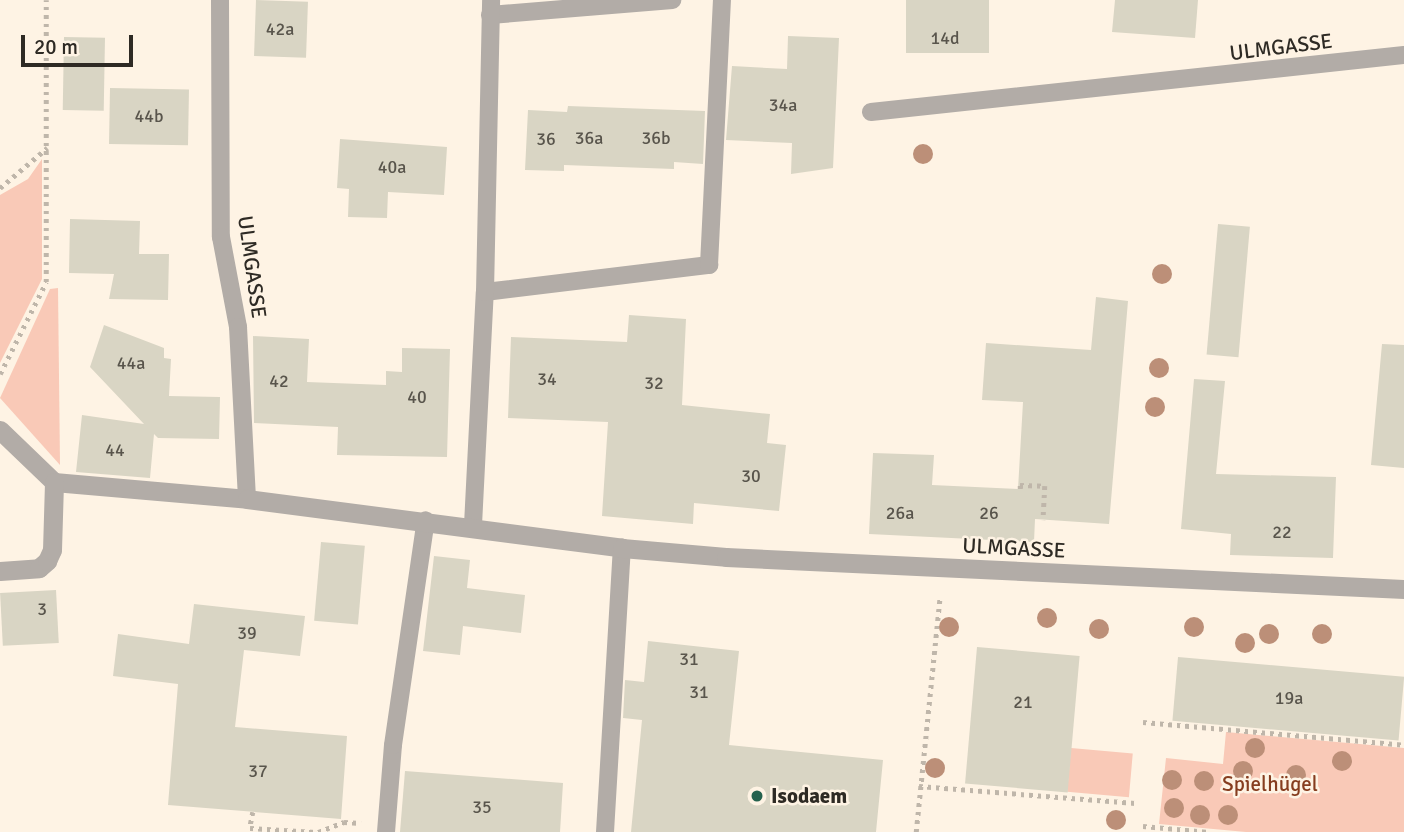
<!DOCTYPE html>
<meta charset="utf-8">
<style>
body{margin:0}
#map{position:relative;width:1404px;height:832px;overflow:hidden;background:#fef3e4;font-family:Signika,sans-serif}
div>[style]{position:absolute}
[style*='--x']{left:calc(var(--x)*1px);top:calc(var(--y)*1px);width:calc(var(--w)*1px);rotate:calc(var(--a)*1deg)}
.green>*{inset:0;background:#f9c9b7;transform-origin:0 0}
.building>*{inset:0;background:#d9d5c4;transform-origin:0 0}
.path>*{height:4.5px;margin-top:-2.25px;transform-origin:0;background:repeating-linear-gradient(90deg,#bfb6aa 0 3.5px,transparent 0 8.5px)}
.service>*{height:18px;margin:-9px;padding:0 9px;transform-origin:9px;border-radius:9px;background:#b2aca7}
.minor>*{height:19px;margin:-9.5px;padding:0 9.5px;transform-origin:9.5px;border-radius:9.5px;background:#b2aca7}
.trees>*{width:20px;height:20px;margin:-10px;border-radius:50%;background:#bc8f78}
.dots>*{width:19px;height:19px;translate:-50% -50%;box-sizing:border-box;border:4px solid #fef3e4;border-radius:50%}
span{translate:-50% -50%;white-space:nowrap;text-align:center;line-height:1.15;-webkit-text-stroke:5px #fef3e4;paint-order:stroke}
.number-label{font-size:18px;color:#59554c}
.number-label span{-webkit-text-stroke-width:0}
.street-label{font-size:21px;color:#2e2a24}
.park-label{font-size:21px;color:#863d1f}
.poi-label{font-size:21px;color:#2e2a24;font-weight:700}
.left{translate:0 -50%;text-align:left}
.scale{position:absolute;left:21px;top:35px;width:112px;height:32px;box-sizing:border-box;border:4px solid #2e2a24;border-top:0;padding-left:9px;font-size:21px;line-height:24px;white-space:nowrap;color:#2e2a24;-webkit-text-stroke:5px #fef3e4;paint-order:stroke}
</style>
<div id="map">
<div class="green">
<div style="clip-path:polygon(42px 159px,42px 279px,0 363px,0 195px,28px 179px)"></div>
<div style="clip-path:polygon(58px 288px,60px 465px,0 398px,50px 289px)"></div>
<div style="clip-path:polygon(1226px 732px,1404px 748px,1404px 832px,1246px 832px,1159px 824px,1166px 758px,1223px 764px)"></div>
<div style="left:1071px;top:748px;width:62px;height:44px;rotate:5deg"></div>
</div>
<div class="building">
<div style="left:256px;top:0;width:52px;height:56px;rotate:2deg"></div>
<div style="left:906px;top:0;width:83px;height:53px"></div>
<div style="clip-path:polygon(1115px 0,1198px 0,1195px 38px,1112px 32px)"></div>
<div style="clip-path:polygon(788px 36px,839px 38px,833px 168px,791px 174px,792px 143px,726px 140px,732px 66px,787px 69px)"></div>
<div style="left:64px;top:37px;width:41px;height:73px;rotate:1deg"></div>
<div style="left:110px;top:88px;width:79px;height:56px;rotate:1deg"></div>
<div style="clip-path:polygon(568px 106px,705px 111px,703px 164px,674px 162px,674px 169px,564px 165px,564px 171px,525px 170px,528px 110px,567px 112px)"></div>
<div style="clip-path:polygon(340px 139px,447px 147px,444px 195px,388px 192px,387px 218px,348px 217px,349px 189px,337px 188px)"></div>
<div style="clip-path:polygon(70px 219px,140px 221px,139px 254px,169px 254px,168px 300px,109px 299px,114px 274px,69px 273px)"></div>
<div style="left:1218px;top:224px;width:32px;height:131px;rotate:5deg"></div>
<div style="clip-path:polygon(1096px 297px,1128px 301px,1109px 524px,1035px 519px,1034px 542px,869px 534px,873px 453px,934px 455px,932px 485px,1018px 489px,1023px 402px,982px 400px,986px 343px,1091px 350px)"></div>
<div style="clip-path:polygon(629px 315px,686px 319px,682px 405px,770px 414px,767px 443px,786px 445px,779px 511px,694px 503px,693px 524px,602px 516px,608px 422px,508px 418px,511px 337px,627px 342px)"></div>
<div style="clip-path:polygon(104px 325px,164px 348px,164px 358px,171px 359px,169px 396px,220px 397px,219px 439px,158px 438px,154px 434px,150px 478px,76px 472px,82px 415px,144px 424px,90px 367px)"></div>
<div style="clip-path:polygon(253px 336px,309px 339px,307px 382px,386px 385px,386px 371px,402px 372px,402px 348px,450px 349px,447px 457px,337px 455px,338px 427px,254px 423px)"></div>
<div style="clip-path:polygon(1382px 344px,1404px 345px,1404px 468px,1371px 465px)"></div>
<div style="clip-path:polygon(1194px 379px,1225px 381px,1216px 474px,1336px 477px,1333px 558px,1230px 555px,1231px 534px,1181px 529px)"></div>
<div style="left:321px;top:542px;width:44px;height:79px;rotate:5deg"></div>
<div style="clip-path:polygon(434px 556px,470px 560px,467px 588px,525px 595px,521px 633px,463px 626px,460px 655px,423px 651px)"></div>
<div style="left:56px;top:590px;width:53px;height:56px;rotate:87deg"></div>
<div style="clip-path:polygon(194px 604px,305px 616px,300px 656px,244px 650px,235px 727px,347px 736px,341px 819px,168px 805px,178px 684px,113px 676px,118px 634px,189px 644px)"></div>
<div style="clip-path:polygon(648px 641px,739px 651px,729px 745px,883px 760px,876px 832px,631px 832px,642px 720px,623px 718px,625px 680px,644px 682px)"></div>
<div style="left:977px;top:647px;width:103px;height:137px;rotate:5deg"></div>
<div style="left:1178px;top:657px;width:227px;height:64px;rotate:5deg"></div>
<div style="clip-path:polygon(405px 771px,563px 783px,560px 832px,400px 832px)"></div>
</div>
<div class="path">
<div style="--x:0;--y:188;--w:62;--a:-40.4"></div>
<div style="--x:0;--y:374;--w:103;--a:-63.4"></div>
<div style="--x:46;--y:282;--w:282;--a:-90"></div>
<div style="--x:1020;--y:489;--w:4;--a:-90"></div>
<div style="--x:1020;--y:485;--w:25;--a:2"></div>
<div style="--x:1045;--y:486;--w:34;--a:93"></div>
<div style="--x:1143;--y:722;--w:262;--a:5"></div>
<div style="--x:919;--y:786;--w:217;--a:4.5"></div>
<div style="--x:253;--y:812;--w:16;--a:101"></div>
<div style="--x:250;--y:828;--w:66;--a:3.5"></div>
<div style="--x:1143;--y:826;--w:66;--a:5.2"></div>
<div style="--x:318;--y:832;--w:28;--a:-21"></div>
<div style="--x:344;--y:822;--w:17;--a:3"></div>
<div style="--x:916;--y:832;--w:237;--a:-84.2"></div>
</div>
<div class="service">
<div style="--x:220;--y:0;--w:237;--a:89.8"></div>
<div style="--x:221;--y:237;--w:92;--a:79.3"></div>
<div style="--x:238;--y:327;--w:172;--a:87"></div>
<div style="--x:490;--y:15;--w:183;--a:-4.7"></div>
<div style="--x:871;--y:112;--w:536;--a:-6.1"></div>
<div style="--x:485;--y:292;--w:226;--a:-6.9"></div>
<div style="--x:709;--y:265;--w:265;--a:-87.2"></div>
<div style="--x:473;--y:525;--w:233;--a:-87.1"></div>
<div style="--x:485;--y:292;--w:292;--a:-88.8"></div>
<div style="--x:386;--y:832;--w:87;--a:-85.4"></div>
<div style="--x:393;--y:745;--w:227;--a:-81.7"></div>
<div style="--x:605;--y:832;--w:285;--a:-86.6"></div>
</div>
<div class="minor">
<div style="--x:0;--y:430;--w:75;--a:43.9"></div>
<div style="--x:54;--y:482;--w:194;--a:5"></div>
<div style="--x:247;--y:499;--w:378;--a:7.4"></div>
<div style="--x:622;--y:548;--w:104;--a:4.9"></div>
<div style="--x:726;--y:557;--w:679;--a:2.7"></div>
<div style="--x:0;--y:571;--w:39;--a:-4"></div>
<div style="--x:39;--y:568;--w:11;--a:-41"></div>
<div style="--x:47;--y:561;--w:12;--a:-66"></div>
<div style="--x:52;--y:550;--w:68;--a:-88.3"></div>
</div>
<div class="trees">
<div style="left:923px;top:154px"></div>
<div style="left:1162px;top:274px"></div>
<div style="left:1159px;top:368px"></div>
<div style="left:1155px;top:407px"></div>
<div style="left:1047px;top:618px"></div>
<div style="left:949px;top:627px"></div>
<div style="left:1194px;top:627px"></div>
<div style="left:1099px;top:629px"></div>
<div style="left:1269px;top:634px"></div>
<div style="left:1322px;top:634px"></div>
<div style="left:1245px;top:643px"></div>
<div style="left:1255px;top:748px"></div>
<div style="left:1342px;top:761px"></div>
<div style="left:935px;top:768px"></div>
<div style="left:1243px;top:771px"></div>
<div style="left:1296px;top:775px"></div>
<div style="left:1172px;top:780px"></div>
<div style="left:1204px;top:781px"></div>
<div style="left:1174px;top:808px"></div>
<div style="left:1200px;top:815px"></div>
<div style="left:1228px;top:815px"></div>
<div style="left:1116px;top:820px"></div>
</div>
<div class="dots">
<div style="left:757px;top:796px;background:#25624e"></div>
</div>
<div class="number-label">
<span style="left:280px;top:29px">42a</span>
<span style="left:945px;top:38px">14d</span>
<span style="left:783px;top:105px">34a</span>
<span style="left:149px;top:116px">44b</span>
<span style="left:589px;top:138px">36a</span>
<span style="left:656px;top:138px">36b</span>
<span style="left:546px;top:139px">36</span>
<span style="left:392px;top:167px">40a</span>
<span style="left:131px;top:363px">44a</span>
<span style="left:547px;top:379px">34</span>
<span style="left:279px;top:381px">42</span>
<span style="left:654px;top:383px">32</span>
<span style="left:417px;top:397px">40</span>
<span style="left:115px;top:450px">44</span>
<span style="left:751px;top:476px">30</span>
<span style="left:900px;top:513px">26a</span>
<span style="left:989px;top:513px">26</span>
<span style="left:1282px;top:532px">22</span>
<span style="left:42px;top:609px">3</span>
<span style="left:247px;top:633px">39</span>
<span style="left:689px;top:659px">31</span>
<span style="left:699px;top:692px">31</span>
<span style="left:1289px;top:698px">19a</span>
<span style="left:1023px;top:702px">21</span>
<span style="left:258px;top:771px">37</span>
<span style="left:482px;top:807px">35</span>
</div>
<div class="street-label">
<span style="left:1281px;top:47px;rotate:-7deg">ULMGASSE</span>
<span style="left:252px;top:267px;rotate:82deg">ULMGASSE</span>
<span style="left:1014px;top:548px;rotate:3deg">ULMGASSE</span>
</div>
<div class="park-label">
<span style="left:1270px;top:784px">Spielhügel</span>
</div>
<div class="poi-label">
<span class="left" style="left:771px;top:796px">Isodaem</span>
</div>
<div class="scale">20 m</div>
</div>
